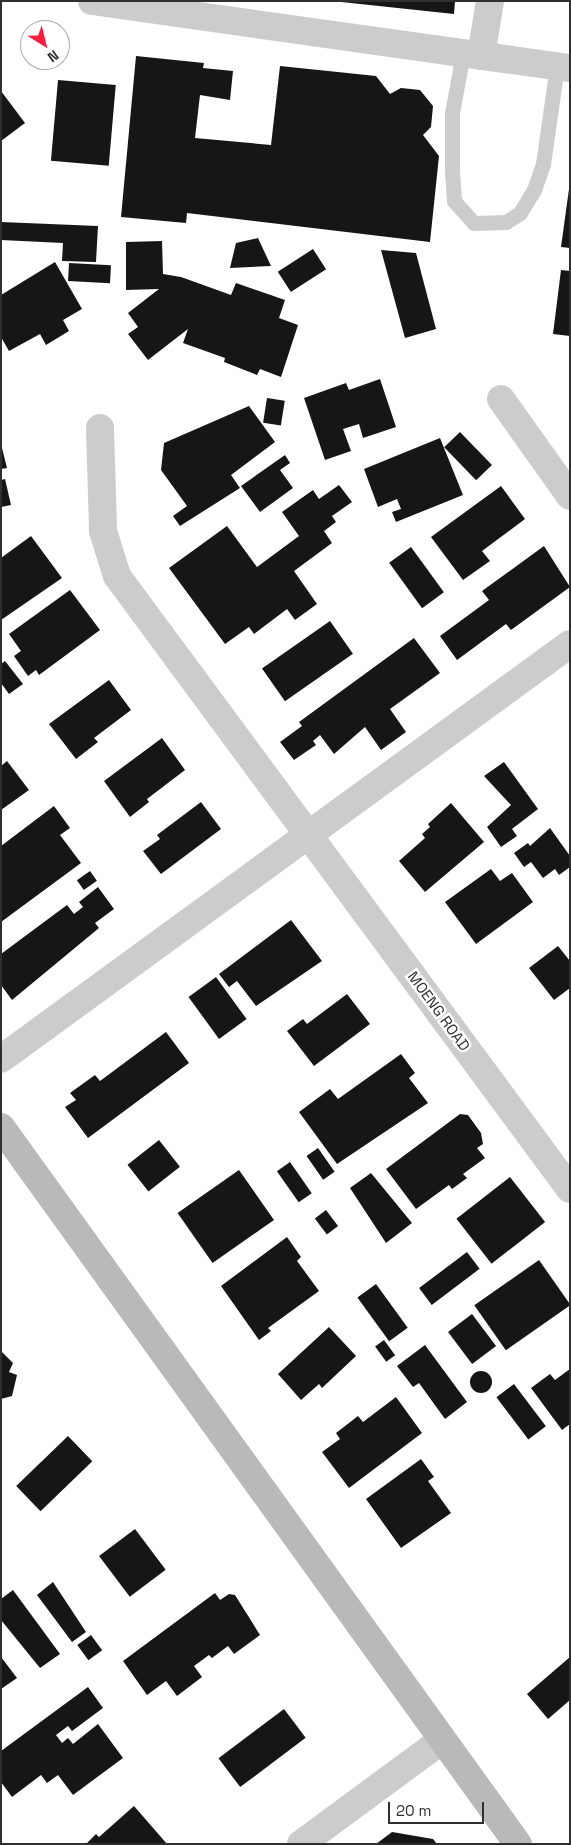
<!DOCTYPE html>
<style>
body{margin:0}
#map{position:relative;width:571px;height:1845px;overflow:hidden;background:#fff;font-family:"Space Grotesk",sans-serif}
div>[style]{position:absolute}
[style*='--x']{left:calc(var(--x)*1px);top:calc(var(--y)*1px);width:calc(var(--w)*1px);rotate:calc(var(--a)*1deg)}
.building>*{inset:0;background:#161616;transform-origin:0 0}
.round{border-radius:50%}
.lane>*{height:15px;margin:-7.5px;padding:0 7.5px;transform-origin:7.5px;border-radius:7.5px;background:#ccc}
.street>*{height:28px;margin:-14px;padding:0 14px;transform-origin:14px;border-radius:14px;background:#ccc}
.secondary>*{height:28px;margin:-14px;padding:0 14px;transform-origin:14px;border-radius:14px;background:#b9b9b9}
span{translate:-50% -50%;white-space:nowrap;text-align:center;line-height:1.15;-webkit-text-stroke:5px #fff;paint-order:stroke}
.street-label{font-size:15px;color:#2f2f2f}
.frame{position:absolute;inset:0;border:2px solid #2f2f2f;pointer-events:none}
.north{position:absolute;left:20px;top:20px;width:50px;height:50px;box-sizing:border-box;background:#fff;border:1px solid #acacac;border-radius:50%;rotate:144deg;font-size:14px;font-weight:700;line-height:20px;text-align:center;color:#2f2f2f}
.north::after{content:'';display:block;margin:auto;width:18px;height:22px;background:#f6203e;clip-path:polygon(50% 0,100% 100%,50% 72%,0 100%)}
.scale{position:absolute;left:388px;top:1802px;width:96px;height:22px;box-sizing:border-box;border:2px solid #2f2f2f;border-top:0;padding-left:6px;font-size:15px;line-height:18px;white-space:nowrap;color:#2f2f2f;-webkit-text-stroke:4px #fff;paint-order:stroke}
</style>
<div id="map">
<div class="building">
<div style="clip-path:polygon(332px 1px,455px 1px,454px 14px)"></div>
<div style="clip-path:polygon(136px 56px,204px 63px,203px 68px,233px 71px,230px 100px,200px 95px,195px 138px,271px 145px,280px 66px,376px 76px,390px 94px,401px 88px,420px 90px,433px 106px,431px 127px,423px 135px,439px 156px,430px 242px,187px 213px,186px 223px,121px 217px)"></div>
<div style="left:58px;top:80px;width:58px;height:81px;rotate:5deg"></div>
<div style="clip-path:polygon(1px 91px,25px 123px,1px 141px)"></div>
<div style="clip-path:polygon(569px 189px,570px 189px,570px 248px,561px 247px)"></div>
<div style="clip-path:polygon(1px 222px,98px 226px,96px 262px,62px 261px,63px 243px,1px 240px)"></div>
<div style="clip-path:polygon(258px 238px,271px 266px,230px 268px,236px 243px)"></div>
<div style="clip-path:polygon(162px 241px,163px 274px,181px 277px,231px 295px,236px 283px,285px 300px,279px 318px,298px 325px,281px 377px,260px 369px,257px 375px,224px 362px,225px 358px,183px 343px,188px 329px,148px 360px,128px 334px,138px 327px,128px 313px,159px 289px,126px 290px,126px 242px)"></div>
<div style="left:313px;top:249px;width:24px;height:42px;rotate:57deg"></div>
<div style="clip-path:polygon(381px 250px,416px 253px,436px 329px,405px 338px)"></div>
<div style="clip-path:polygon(55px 262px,82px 309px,63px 320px,69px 331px,46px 345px,40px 334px,9px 351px,1px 337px,1px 295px)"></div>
<div style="left:69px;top:263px;width:42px;height:18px;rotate:3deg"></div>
<div style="clip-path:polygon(561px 270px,570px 271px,570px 336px,553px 334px)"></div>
<div style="clip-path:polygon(380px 379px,396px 427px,363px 438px,359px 424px,343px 429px,351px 451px,325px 460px,304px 398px,346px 383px,349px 390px)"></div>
<div style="left:267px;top:398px;width:18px;height:25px;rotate:9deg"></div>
<div style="clip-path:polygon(249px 406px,275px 442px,231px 475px,240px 488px,180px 526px,173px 516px,187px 506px,161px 470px,164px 443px)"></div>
<div style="left:460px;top:432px;width:46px;height:22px;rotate:46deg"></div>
<div style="clip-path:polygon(440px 438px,463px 495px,396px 522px,392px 512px,401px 509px,397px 499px,378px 507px,364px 469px)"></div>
<div style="clip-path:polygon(1px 444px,7px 468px,1px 469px)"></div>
<div style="clip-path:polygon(285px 455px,290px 463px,280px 470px,293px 488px,260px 512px,241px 486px)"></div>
<div style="clip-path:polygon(5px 479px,11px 505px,1px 507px,1px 480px)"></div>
<div style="clip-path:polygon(339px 485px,352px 502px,332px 516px,336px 522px,324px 531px,332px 543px,294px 571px,317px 604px,295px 620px,287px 609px,254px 634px,249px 627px,225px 644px,169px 568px,227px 526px,257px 567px,299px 536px,282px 512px,313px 490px,319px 499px)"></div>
<div style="clip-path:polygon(501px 486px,525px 519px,482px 551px,490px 561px,463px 580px,431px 537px)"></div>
<div style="clip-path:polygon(31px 536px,62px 578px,1px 620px,1px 558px)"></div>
<div style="clip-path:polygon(544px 546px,570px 587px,511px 630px,506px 624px,457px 660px,440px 636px,489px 600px,482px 591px)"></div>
<div style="left:411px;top:547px;width:56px;height:27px;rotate:54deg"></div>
<div style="clip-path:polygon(70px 590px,100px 630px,39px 675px,36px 670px,28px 676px,14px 656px,21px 651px,9px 634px)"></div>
<div style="left:330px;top:621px;width:40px;height:83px;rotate:55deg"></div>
<div style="clip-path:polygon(414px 638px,440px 673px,390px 709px,406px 732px,381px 750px,365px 727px,334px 754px,320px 735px,313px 741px,316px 745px,294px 760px,280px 742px,302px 726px,299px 722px)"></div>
<div style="clip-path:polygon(5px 661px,23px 684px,9px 694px,1px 683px,1px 664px)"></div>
<div style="clip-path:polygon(109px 680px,131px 710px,94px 738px,98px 742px,76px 759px,49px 724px)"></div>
<div style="clip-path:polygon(162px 738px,185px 770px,147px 799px,149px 802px,130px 817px,104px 781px)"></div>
<div style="clip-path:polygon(7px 761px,29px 790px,1px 810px,1px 766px)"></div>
<div style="clip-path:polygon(504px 762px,538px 809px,512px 829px,517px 836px,501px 847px,487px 827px,511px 805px,484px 776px)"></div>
<div style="clip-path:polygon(201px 802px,221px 829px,161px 874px,143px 851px,160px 839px,157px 835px)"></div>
<div style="clip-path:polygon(451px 803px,484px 842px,425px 892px,399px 861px,425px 838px,422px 834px,430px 827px,428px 824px)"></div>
<div style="clip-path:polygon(54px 806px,70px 828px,60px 835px,81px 863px,1px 922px,1px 846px)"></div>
<div style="clip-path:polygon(550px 828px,570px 856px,570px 867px,559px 875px,555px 869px,543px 878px,531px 862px,524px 867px,514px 853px,528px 843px,530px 846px)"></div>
<div style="clip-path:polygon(491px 869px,500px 881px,512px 873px,533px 902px,476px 944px,445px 902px)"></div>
<div style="left:90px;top:871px;width:12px;height:16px;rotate:55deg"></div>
<div style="clip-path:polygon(98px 887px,114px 909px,95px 923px,99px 928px,12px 1000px,1px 985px,1px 954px,67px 905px,74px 914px,83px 907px,79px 902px)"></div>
<div style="clip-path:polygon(291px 920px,322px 961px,256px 1006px,237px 981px,229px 987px,219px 974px)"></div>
<div style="clip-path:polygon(558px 946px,570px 961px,570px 988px,554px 1000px,529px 968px)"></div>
<div style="left:216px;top:977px;width:52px;height:34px;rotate:54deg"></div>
<div style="clip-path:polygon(347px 994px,370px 1024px,314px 1066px,287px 1031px,303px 1019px,307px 1024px)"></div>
<div style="clip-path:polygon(166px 1032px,189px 1063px,88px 1138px,65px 1107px,76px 1100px,70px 1093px,95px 1075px,100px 1081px)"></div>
<div style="clip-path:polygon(401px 1054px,415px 1073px,409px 1078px,428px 1103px,337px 1164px,299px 1112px,330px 1089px,338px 1099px)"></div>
<div style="clip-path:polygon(460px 1114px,468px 1115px,481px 1133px,483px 1144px,477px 1148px,485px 1158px,463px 1174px,467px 1178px,452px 1189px,449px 1185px,416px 1209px,386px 1169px)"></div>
<div style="left:159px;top:1140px;width:34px;height:40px;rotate:52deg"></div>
<div style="left:318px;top:1148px;width:29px;height:14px;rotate:55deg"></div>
<div style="left:290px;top:1162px;width:38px;height:16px;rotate:55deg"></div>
<div style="left:239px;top:1170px;width:61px;height:75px;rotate:55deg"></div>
<div style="clip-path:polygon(371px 1173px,412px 1223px,386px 1243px,350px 1188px)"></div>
<div style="left:510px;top:1177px;width:57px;height:68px;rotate:52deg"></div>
<div style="left:326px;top:1210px;width:20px;height:14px;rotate:53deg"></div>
<div style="clip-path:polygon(287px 1237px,301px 1257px,297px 1261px,319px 1291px,268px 1328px,271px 1331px,259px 1340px,221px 1286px)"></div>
<div style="left:467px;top:1252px;width:21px;height:60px;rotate:53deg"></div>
<div style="left:539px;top:1260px;width:55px;height:79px;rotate:55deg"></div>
<div style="left:376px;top:1284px;width:54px;height:23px;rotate:54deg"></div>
<div style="left:472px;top:1314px;width:40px;height:30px;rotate:53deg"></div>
<div style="clip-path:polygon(329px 1327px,356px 1356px,322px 1388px,319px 1384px,301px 1400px,278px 1374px)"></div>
<div style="left:384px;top:1340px;width:19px;height:11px;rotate:54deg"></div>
<div style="clip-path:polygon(425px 1345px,467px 1402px,445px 1419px,419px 1383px,413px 1387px,397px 1366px)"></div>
<div style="clip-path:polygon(1px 1351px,13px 1363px,9px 1372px,17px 1375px,12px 1396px,1px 1399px)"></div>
<div style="clip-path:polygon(570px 1369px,570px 1424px,562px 1430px,531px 1388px,550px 1374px,555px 1380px)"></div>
<div class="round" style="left:470px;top:1371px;width:22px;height:22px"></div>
<div style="left:514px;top:1384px;width:53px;height:22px;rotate:53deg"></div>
<div style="clip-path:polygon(396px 1397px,422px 1433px,349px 1488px,322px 1452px,340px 1439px,336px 1433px,358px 1416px,363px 1422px)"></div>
<div style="left:68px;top:1436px;width:35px;height:72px;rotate:46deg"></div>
<div style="clip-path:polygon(421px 1459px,434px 1477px,428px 1481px,451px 1513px,401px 1548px,366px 1499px)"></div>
<div style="left:135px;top:1529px;width:51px;height:45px;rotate:53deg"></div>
<div style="clip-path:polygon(53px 1582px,86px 1632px,72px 1642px,37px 1595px)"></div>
<div style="clip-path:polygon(13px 1590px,60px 1654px,40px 1668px,1px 1620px,1px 1599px)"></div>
<div style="clip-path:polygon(215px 1593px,220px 1600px,229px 1594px,235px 1595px,260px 1635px,234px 1654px,228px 1646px,212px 1658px,209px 1655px,194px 1666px,202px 1677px,177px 1696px,166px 1681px,147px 1695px,123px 1661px)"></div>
<div style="left:91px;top:1635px;width:19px;height:17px;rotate:54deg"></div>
<div style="clip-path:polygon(1px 1657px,17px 1678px,1px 1689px)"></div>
<div style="clip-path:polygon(570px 1657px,570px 1700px,548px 1719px,527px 1694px)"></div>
<div style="clip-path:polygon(88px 1687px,103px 1708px,72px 1731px,68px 1726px,56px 1735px,62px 1743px,68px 1738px,73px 1744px,98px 1724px,123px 1758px,73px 1795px,58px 1775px,47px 1783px,41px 1775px,12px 1797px,1px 1782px,1px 1751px)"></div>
<div style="left:284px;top:1709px;width:36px;height:82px;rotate:53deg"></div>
<div style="clip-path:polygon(134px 1806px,167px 1844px,86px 1844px,96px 1834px,99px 1837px)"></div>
<div style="clip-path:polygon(392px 1832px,433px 1839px,437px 1844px,376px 1844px)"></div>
</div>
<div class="lane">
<div style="--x:463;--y:53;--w:61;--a:100.4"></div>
<div style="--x:452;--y:113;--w:58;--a:90"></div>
<div style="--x:452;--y:171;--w:30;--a:86"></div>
<div style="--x:454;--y:201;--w:30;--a:48"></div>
<div style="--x:474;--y:223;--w:32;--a:-2"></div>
<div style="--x:506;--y:222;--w:17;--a:-33"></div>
<div style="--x:520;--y:213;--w:27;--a:-59"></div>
<div style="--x:534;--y:190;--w:28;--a:-71"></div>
<div style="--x:543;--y:164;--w:99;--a:-81.9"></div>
</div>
<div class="street">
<div style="--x:92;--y:1;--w:483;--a:8"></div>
<div style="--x:481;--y:56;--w:56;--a:-80.7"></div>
<div style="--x:501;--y:399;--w:119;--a:54.6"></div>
<div style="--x:100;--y:428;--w:103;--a:88.3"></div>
<div style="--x:103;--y:531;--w:47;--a:72.7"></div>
<div style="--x:117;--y:576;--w:762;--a:53.54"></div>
<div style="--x:1;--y:1059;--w:704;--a:-36.11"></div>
<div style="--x:301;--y:1844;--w:175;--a:-36.4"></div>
</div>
<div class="secondary">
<div style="--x:1;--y:1127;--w:884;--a:54.21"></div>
</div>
<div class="street-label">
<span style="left:439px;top:1011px;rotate:54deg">MOENG ROAD</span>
</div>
<div class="frame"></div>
<div class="north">N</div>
<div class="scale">20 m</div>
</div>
